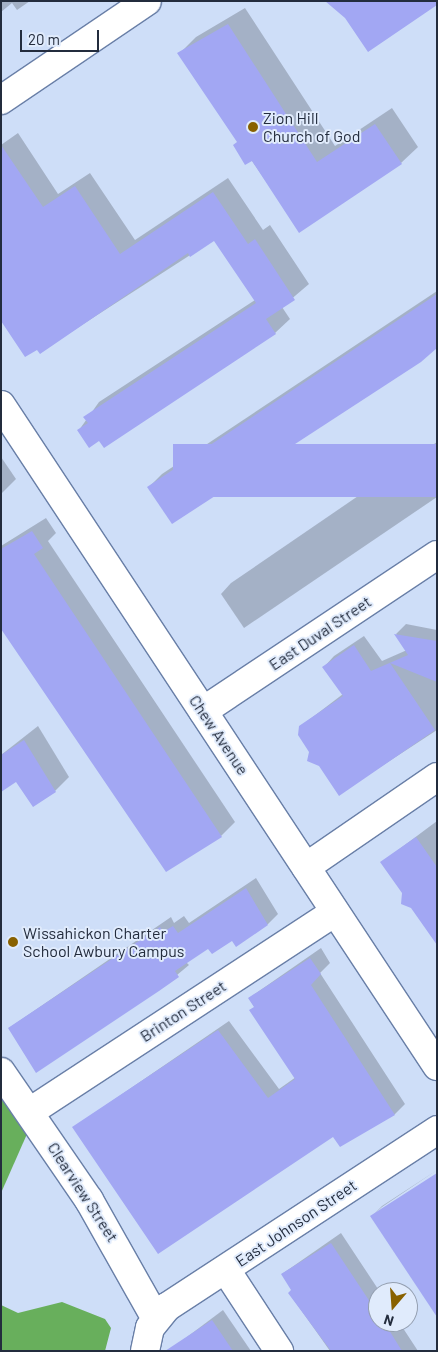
<!DOCTYPE html>
<style>
body{margin:0}
#map{position:relative;width:438px;height:1352px;overflow:hidden;background:#cedef8;font-family:Barlow,sans-serif}
div>[style]{position:absolute}
[style*='--x']{left:calc(var(--x)*1px);top:calc(var(--y)*1px);width:calc(var(--w)*1px);rotate:calc(var(--a)*1deg)}
.forest>*{inset:0;background:#68af5c}
.shadow>*{inset:0;background:#0003}
.building>*{inset:0;background:#a2a7f3;transform-origin:0 0}
.roads{filter:drop-shadow(1px 0 #697fa7) drop-shadow(-1px 0 #697fa7) drop-shadow(0 1px #697fa7) drop-shadow(0 -1px #697fa7)}
.minor>*{height:28px;margin:-14px;padding:0 14px;transform-origin:14px;border-radius:14px;background:#fff}
.major>*{height:28px;margin:-14px;padding:0 14px;transform-origin:14px;border-radius:14px;background:#fff}
.dots>*{width:14px;height:14px;translate:-50% -50%;box-sizing:border-box;border:2px solid #e0ebfc;border-radius:50%}
span{translate:-50% -50%;white-space:nowrap;text-align:center;line-height:1.15;-webkit-text-stroke:4px #e0ebfc;paint-order:stroke}
.poi-label{font-size:16px;color:#232c3d}
.left{translate:0 -50%;text-align:left}
.street-label{font-size:16px;color:#232c3d}
.frame{position:absolute;inset:0;border:2px solid #232c3d;pointer-events:none}
.north{position:absolute;left:368px;top:1282px;width:50px;height:50px;box-sizing:border-box;background:#e0ebfc;border:1px solid #949fb0;border-radius:50%;rotate:198deg;font-size:14px;font-weight:700;line-height:20px;text-align:center;color:#232c3d}
.north::after{content:'';display:block;margin:auto;width:18px;height:22px;background:#886100;clip-path:polygon(50% 0,100% 100%,50% 72%,0 100%)}
.scale{position:absolute;left:20px;top:30px;width:79px;height:22px;box-sizing:border-box;border:2px solid #232c3d;border-top:0;padding-left:6px;font-size:15px;line-height:18px;white-space:nowrap;color:#232c3d;-webkit-text-stroke:4px #e0ebfc;paint-order:stroke}
</style>
<div id="map">
<div class="forest">
<div style="clip-path:polygon(1px 1087px,27px 1134px,1px 1193px)"></div>
<div style="clip-path:polygon(62px 1302px,105px 1319px,111px 1328px,105px 1351px,1px 1351px,1px 1305px,18px 1313px)"></div>
</div>
<div class="shadow">
<div style="clip-path:polygon(1px 1px,30px 1px,17px 10px,12px 3px,1px 12px)"></div>
<div style="clip-path:polygon(245px 8px,335px 146px,392px 108px,418px 147px,401px 163px,300px 231px,179px 54px,196px 37px)"></div>
<div style="clip-path:polygon(18px 133px,58px 194px,90px 173px,135px 240px,228px 178px,263px 230px,270px 225px,309px 284px,282px 307px,290px 319px,275px 333px,100px 439px,79px 430px,99px 402px,255px 300px,215px 239px,40px 352px,1px 318px,1px 145px)"></div>
<div style="clip-path:polygon(437px 291px,437px 347px,149px 487px,162px 474px)"></div>
<div style="clip-path:polygon(437px 442px,437px 497px,244px 628px,221px 594px,231px 583px)"></div>
<div style="clip-path:polygon(1px 457px,16px 479px,1px 494px)"></div>
<div style="clip-path:polygon(46px 518px,56px 533px,48px 541px,235px 822px,221px 836px,1px 626px,1px 546px)"></div>
<div style="clip-path:polygon(406px 624px,437px 630px,437px 730px,339px 794px,311px 752px,301px 726px,343px 694px,324px 667px,334px 656px,364px 636px,382px 661px,407px 650px,396px 634px)"></div>
<div style="clip-path:polygon(38px 726px,69px 777px,55px 791px,17px 780px,1px 755px)"></div>
<div style="clip-path:polygon(437px 821px,437px 920px,403px 893px,382px 862px)"></div>
<div style="clip-path:polygon(256px 878px,278px 914px,268px 924px,209px 947px,186px 962px,189px 965px,159px 990px,9px 1028px,171px 917px,174px 923px,184px 916px,189px 923px)"></div>
<div style="clip-path:polygon(321px 948px,330px 963px,320px 973px,405px 1104px,395px 1114px,340px 1146px,334px 1135px,74px 1127px,229px 1021px,279px 1089px,296px 1077px,249px 998px)"></div>
<div style="clip-path:polygon(437px 1170px,382px 1207px,372px 1216px,382px 1206px)"></div>
<div style="clip-path:polygon(341px 1233px,380px 1292px,378px 1322px,399px 1322px,418px 1351px,330px 1351px,289px 1293px,292px 1290px,282px 1274px)"></div>
<div style="clip-path:polygon(223px 1310px,251px 1351px,183px 1351px,179px 1343px)"></div>
</div>
<div class="building">
<div style="clip-path:polygon(325px 1px,437px 1px,437px 5px,368px 52px,345px 18px)"></div>
<div style="clip-path:polygon(228px 24px,317px 162px,375px 124px,402px 164px,299px 233px,252px 161px,245px 165px,233px 145px,237px 142px,177px 53px)"></div>
<div style="clip-path:polygon(1px 145px,43px 207px,75px 186px,120px 254px,213px 192px,248px 244px,255px 239px,295px 300px,266px 319px,276px 334px,104px 448px,99px 441px,89px 448px,77px 430px,88px 423px,83px 417px,256px 303px,214px 241px,190px 257px,188px 253px,40px 354px,37px 350px,25px 357px,1px 321px)"></div>
<div style="clip-path:polygon(437px 294px,437px 348px,421px 362px,172px 524px,147px 487px)"></div>
<div style="left:437px;top:444px;width:53px;height:264px;rotate:90deg"></div>
<div style="clip-path:polygon(32px 531px,43px 548px,34px 554px,222px 837px,166px 872px,1px 629px,1px 549px)"></div>
<div style="clip-path:polygon(394px 634px,437px 641px,437px 682px,390px 663px,435px 730px,339px 796px,319px 766px,307px 761px,309px 752px,298px 735px,299px 726px,343px 696px,322px 667px,354px 645px,371px 671px,408px 655px)"></div>
<div style="clip-path:polygon(24px 740px,56px 792px,33px 807px,16px 782px,1px 792px,1px 755px)"></div>
<div style="clip-path:polygon(416px 837px,437px 867px,437px 945px,411px 908px,401px 904px,402px 893px,380px 862px)"></div>
<div style="clip-path:polygon(246px 888px,268px 925px,236px 947px,232px 941px,212px 954px,208px 949px,175px 971px,179px 977px,159px 991px,36px 1073px,8px 1028px,160px 927px,163px 932px,173px 926px,178px 933px)"></div>
<div style="clip-path:polygon(310px 958px,321px 974px,311px 985px,395px 1115px,340px 1147px,333px 1137px,158px 1254px,72px 1127px,218px 1030px,268px 1098px,295px 1079px,249px 1010px,254px 1007px,248px 998px)"></div>
<div style="clip-path:polygon(437px 1173px,437px 1317px,370px 1216px)"></div>
<div style="clip-path:polygon(331px 1243px,378px 1314px,378px 1322px,384px 1322px,402px 1351px,331px 1351px,288px 1293px,291px 1290px,281px 1274px)"></div>
<div style="clip-path:polygon(212px 1320px,233px 1351px,165px 1351px)"></div>
</div>
<div class="roads">
<div class="minor">
<div style="--x:1;--y:405;--w:792;--a:56.59"></div>
<div style="--x:203;--y:711;--w:281;--a:-33.7"></div>
<div style="--x:306;--y:867;--w:159;--a:-34.5"></div>
<div style="--x:1;--y:1072;--w:155;--a:55.5"></div>
<div style="--x:89;--y:1200;--w:134;--a:60.6"></div>
<div style="--x:31;--y:1111;--w:363;--a:-33.2"></div>
<div style="--x:226;--y:1270;--w:97;--a:56.8"></div>
<div style="--x:145;--y:1351;--w:24;--a:-78"></div>
<div style="--x:150;--y:1328;--w:27;--a:-51"></div>
<div style="--x:167;--y:1307;--w:323;--a:-33.2"></div>
</div>
<div class="major">
<div style="--x:1;--y:100;--w:176;--a:-34.1"></div>
</div>
</div>
<div class="dots">
<div style="left:253px;top:127px;background:#886100"></div>
<div style="left:13px;top:942px;background:#886100"></div>
</div>
<div class="poi-label">
<span class="left" style="left:263px;top:127px">Zion Hill<br>Church of God</span>
<span class="left" style="left:23px;top:942px">Wissahickon Charter<br>School Awbury Campus</span>
</div>
<div class="street-label">
<span style="left:320px;top:633px;rotate:-34deg">East Duval Street</span>
<span style="left:219px;top:735px;rotate:56deg">Chew Avenue</span>
<span style="left:183px;top:1011px;rotate:-33deg">Brinton Street</span>
<span style="left:83px;top:1192px;rotate:57deg">Clearview Street</span>
<span style="left:296px;top:1223px;rotate:-34deg">East Johnson Street</span>
</div>
<div class="frame"></div>
<div class="north">N</div>
<div class="scale">20 m</div>
</div>
